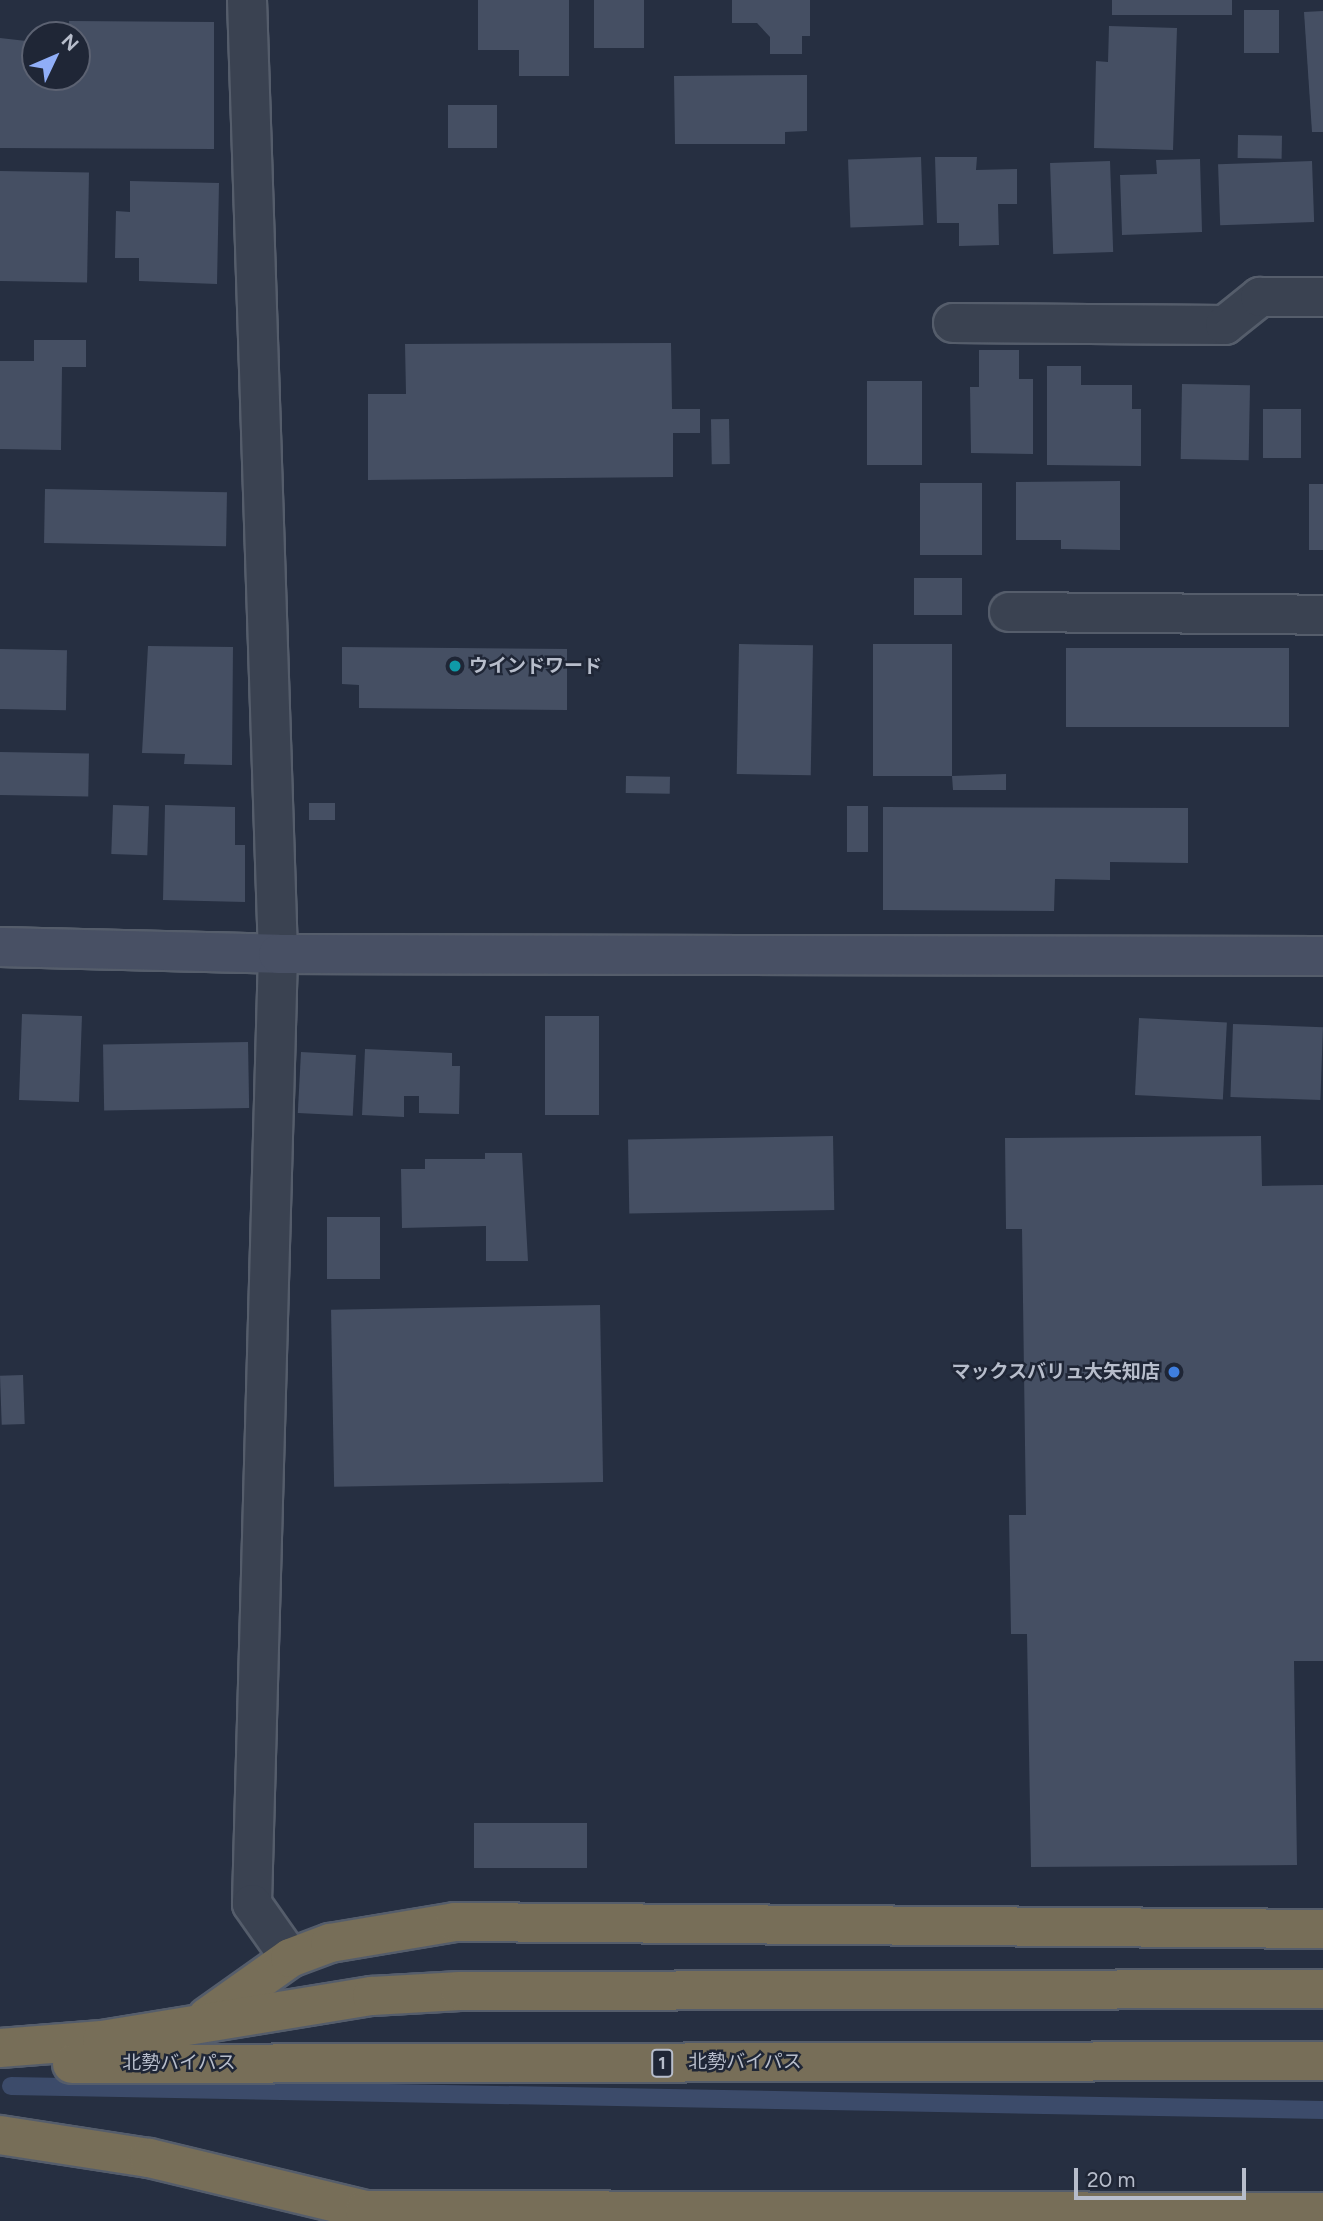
<!DOCTYPE html>
<meta charset="utf-8">
<style>
body{margin:0}
#map{position:relative;width:1323px;height:2221px;overflow:hidden;background:#262f41;font-family:Figtree,"Noto Sans JP",sans-serif}
div>[style]{position:absolute}
[style*='--x']{left:calc(var(--x)*1px);top:calc(var(--y)*1px);width:calc(var(--w)*1px);rotate:calc(var(--a)*1deg)}
.stream>*{height:18px;margin:-9px;padding:0 9px;transform-origin:9px;border-radius:9px;background:#3c4b6a}
.building>*{inset:0;background:#454f63;transform-origin:0 0}
.roads{filter:drop-shadow(2px 0 #555d6b) drop-shadow(-2px 0 #555d6b) drop-shadow(0 2px #555d6b) drop-shadow(0 -2px #555d6b)}
.street>*{height:38px;margin:-19px;padding:0 19px;transform-origin:19px;border-radius:19px;background:#3a4251}
.secondary>*{height:38px;margin:-19px;padding:0 19px;transform-origin:19px;border-radius:19px;background:#485064}
.highway>*{height:38px;margin:-19px;padding:0 19px;transform-origin:19px;border-radius:19px;background:#776e58}
.dots>*{width:19px;height:19px;translate:-50% -50%;box-sizing:border-box;border:4px solid #1f2636;border-radius:50%}
span{translate:-50% -50%;white-space:nowrap;text-align:center;line-height:1.15;-webkit-text-stroke:5px #1f2636;paint-order:stroke}
.shield-label span{padding:2px 5px;background:#1f2636;border:2px solid;border-radius:5px;-webkit-text-stroke-width:0}
.shield-label{font-size:18px;color:#b7bdcb;font-weight:700}
.poi-label{font-size:19px;color:#b7bdcb;font-weight:700}
.left{translate:0 -50%;text-align:left}
.right{translate:-100% -50%;text-align:right}
.street-label{font-size:19px;color:#b7bdcb}
.north{position:absolute;left:21px;top:21px;width:70px;height:70px;box-sizing:border-box;background:#1f2636;border:2px solid #5c6272;border-radius:50%;rotate:46deg;font-size:19px;font-weight:700;line-height:28px;text-align:center;color:#b7bdcb}
.north::after{content:'';display:block;margin:auto;width:24px;height:32px;background:#90aef8;clip-path:polygon(50% 0,100% 100%,50% 72%,0 100%)}
.scale{position:absolute;left:1074px;top:2168px;width:172px;height:32px;box-sizing:border-box;border:4px solid #b7bdcb;border-top:0;padding-left:9px;font-size:21px;line-height:24px;white-space:nowrap;color:#b7bdcb;-webkit-text-stroke:5px #1f2636;paint-order:stroke}
</style>
<div id="map">
<div class="stream">
<div style="--x:11;--y:2086;--w:1312;--a:1.05"></div>
</div>
<div class="building">
<div style="clip-path:polygon(478px 0,569px 0,569px 76px,519px 76px,519px 50px,478px 50px)"></div>
<div style="left:594px;top:0;width:50px;height:48px"></div>
<div style="clip-path:polygon(732px 0,810px 0,810px 36px,802px 36px,802px 54px,770px 54px,770px 37px,757px 23px,732px 23px)"></div>
<div style="left:1112px;top:0;width:120px;height:15px"></div>
<div style="left:1244px;top:10px;width:35px;height:43px"></div>
<div style="clip-path:polygon(1323px 11px,1323px 132px,1312px 132px,1304px 12px)"></div>
<div style="clip-path:polygon(69px 21px,214px 22px,214px 149px,0 148px,0 38px,35px 42px,35px 77px,77px 77px,77px 35px,70px 35px)"></div>
<div style="clip-path:polygon(1109px 26px,1177px 28px,1173px 150px,1094px 148px,1096px 61px,1108px 62px)"></div>
<div style="clip-path:polygon(807px 75px,807px 131px,785px 132px,785px 144px,675px 144px,674px 76px)"></div>
<div style="left:448px;top:105px;width:49px;height:43px"></div>
<div style="left:1238px;top:135px;width:44px;height:23px;rotate:1deg"></div>
<div style="left:921px;top:157px;width:68px;height:73px;rotate:88deg"></div>
<div style="clip-path:polygon(935px 157px,977px 157px,976px 170px,1017px 169px,1017px 204px,998px 204px,999px 245px,959px 246px,959px 223px,937px 223px)"></div>
<div style="clip-path:polygon(1200px 159px,1202px 232px,1122px 235px,1120px 175px,1157px 174px,1156px 160px)"></div>
<div style="left:1110px;top:161px;width:91px;height:60px;rotate:88deg"></div>
<div style="left:1312px;top:161px;width:61px;height:94px;rotate:88deg"></div>
<div style="left:0;top:171px;width:89px;height:110px;rotate:1deg"></div>
<div style="clip-path:polygon(130px 181px,219px 183px,217px 284px,139px 281px,139px 258px,115px 258px,116px 211px,130px 212px)"></div>
<div style="clip-path:polygon(34px 340px,86px 340px,86px 367px,62px 367px,61px 450px,0 449px,0 361px,34px 361px)"></div>
<div style="clip-path:polygon(671px 343px,672px 409px,700px 409px,700px 433px,673px 433px,673px 477px,368px 480px,368px 394px,406px 394px,405px 344px)"></div>
<div style="clip-path:polygon(979px 350px,1019px 350px,1019px 379px,1033px 379px,1033px 454px,971px 453px,970px 387px,979px 387px)"></div>
<div style="clip-path:polygon(1047px 366px,1081px 366px,1081px 385px,1132px 385px,1132px 409px,1141px 409px,1141px 466px,1047px 465px)"></div>
<div style="left:867px;top:381px;width:55px;height:84px"></div>
<div style="left:1182px;top:384px;width:68px;height:75px;rotate:1deg"></div>
<div style="left:1263px;top:409px;width:38px;height:49px"></div>
<div style="left:729px;top:419px;width:45px;height:18px;rotate:89deg"></div>
<div style="clip-path:polygon(1120px 481px,1120px 550px,1061px 549px,1061px 540px,1016px 540px,1016px 482px)"></div>
<div style="left:920px;top:483px;width:62px;height:72px"></div>
<div style="left:1309px;top:484px;width:14px;height:66px"></div>
<div style="left:45px;top:489px;width:182px;height:54px;rotate:1deg"></div>
<div style="left:914px;top:578px;width:48px;height:37px"></div>
<div style="left:739px;top:644px;width:74px;height:130px;rotate:1deg"></div>
<div style="left:873px;top:644px;width:79px;height:132px"></div>
<div style="clip-path:polygon(148px 646px,233px 647px,232px 765px,184px 764px,185px 754px,142px 753px)"></div>
<div style="clip-path:polygon(342px 647px,567px 649px,567px 710px,359px 708px,359px 685px,342px 684px)"></div>
<div style="left:1066px;top:648px;width:223px;height:79px"></div>
<div style="left:0;top:649px;width:67px;height:60px;rotate:1deg"></div>
<div style="left:0;top:752px;width:89px;height:43px;rotate:1deg"></div>
<div style="clip-path:polygon(1006px 774px,1006px 790px,953px 790px,952px 776px)"></div>
<div style="left:626px;top:776px;width:44px;height:17px;rotate:1deg"></div>
<div style="left:309px;top:803px;width:26px;height:17px"></div>
<div style="left:113px;top:805px;width:36px;height:49px;rotate:2deg"></div>
<div style="clip-path:polygon(165px 805px,235px 807px,235px 845px,245px 845px,245px 902px,163px 900px)"></div>
<div style="left:847px;top:806px;width:21px;height:46px"></div>
<div style="clip-path:polygon(883px 807px,1188px 808px,1188px 863px,1110px 862px,1110px 880px,1055px 879px,1054px 911px,883px 910px)"></div>
<div style="left:22px;top:1014px;width:60px;height:86px;rotate:2deg"></div>
<div style="left:545px;top:1016px;width:54px;height:99px"></div>
<div style="left:1139px;top:1018px;width:88px;height:77px;rotate:3deg"></div>
<div style="left:1233px;top:1024px;width:90px;height:73px;rotate:2deg"></div>
<div style="left:248px;top:1042px;width:66px;height:145px;rotate:89deg"></div>
<div style="clip-path:polygon(365px 1049px,452px 1053px,452px 1066px,460px 1066px,459px 1114px,419px 1113px,419px 1096px,404px 1096px,404px 1117px,362px 1115px)"></div>
<div style="left:301px;top:1052px;width:55px;height:61px;rotate:3deg"></div>
<div style="left:833px;top:1136px;width:74px;height:205px;rotate:89deg"></div>
<div style="clip-path:polygon(1261px 1136px,1262px 1186px,1323px 1185px,1323px 1661px,1294px 1661px,1297px 1865px,1031px 1867px,1027px 1634px,1011px 1634px,1009px 1515px,1026px 1515px,1022px 1229px,1006px 1229px,1005px 1138px)"></div>
<div style="clip-path:polygon(485px 1153px,522px 1153px,528px 1261px,486px 1261px,486px 1226px,402px 1228px,401px 1169px,425px 1169px,425px 1159px,485px 1159px)"></div>
<div style="left:327px;top:1217px;width:53px;height:62px"></div>
<div style="left:600px;top:1305px;width:177px;height:269px;rotate:89deg"></div>
<div style="left:23px;top:1375px;width:49px;height:23px;rotate:88deg"></div>
<div style="left:587px;top:1823px;width:45px;height:113px;rotate:90deg"></div>
</div>
<div class="roads">
<div class="street">
<div style="--x:247;--y:0;--w:955;--a:88.14"></div>
<div style="--x:278;--y:954;--w:950;--a:91.57"></div>
<div style="--x:252;--y:1904;--w:66;--a:54.9"></div>
<div style="--x:953;--y:323;--w:272;--a:0.4"></div>
<div style="--x:1225;--y:325;--w:45;--a:-38.7"></div>
<div style="--x:1260;--y:297;--w:63;--a:0"></div>
<div style="--x:1009;--y:612;--w:314;--a:0.5"></div>
</div>
<div class="secondary">
<div style="--x:0;--y:947;--w:278;--a:1.4"></div>
<div style="--x:278;--y:954;--w:1045;--a:0.11"></div>
</div>
<div class="highway">
<div style="--x:207;--y:2017;--w:102;--a:-35.4"></div>
<div style="--x:290;--y:1958;--w:43;--a:-20.6"></div>
<div style="--x:330;--y:1943;--w:127;--a:-9.5"></div>
<div style="--x:455;--y:1922;--w:868;--a:0.46"></div>
<div style="--x:0;--y:2048;--w:102;--a:-4.5"></div>
<div style="--x:102;--y:2040;--w:274;--a:-9.3"></div>
<div style="--x:372;--y:1996;--w:88;--a:-3.3"></div>
<div style="--x:460;--y:1991;--w:863;--a:-0.13"></div>
<div style="--x:72;--y:2064;--w:1251;--a:-0.14"></div>
<div style="--x:0;--y:2135;--w:151;--a:8.8"></div>
<div style="--x:149;--y:2158;--w:222;--a:13.5"></div>
<div style="--x:365;--y:2210;--w:958;--a:0.12"></div>
</div>
</div>
<div class="dots">
<div style="left:455px;top:666px;background:#0f9aa8"></div>
<div style="left:1174px;top:1372px;background:#3f7fe0"></div>
</div>
<div class="shield-label">
<span style="left:662px;top:2063px">1</span>
</div>
<div class="poi-label">
<span class="left" style="left:469px;top:666px">ウインドワード</span>
<span class="right" style="left:1160px;top:1372px">マックスバリュ大矢知店</span>
</div>
<div class="street-label">
<span style="left:745px;top:2062px">北勢バイパス</span>
<span style="left:179px;top:2063px">北勢バイパス</span>
</div>
<div class="north">N</div>
<div class="scale">20 m</div>
</div>
